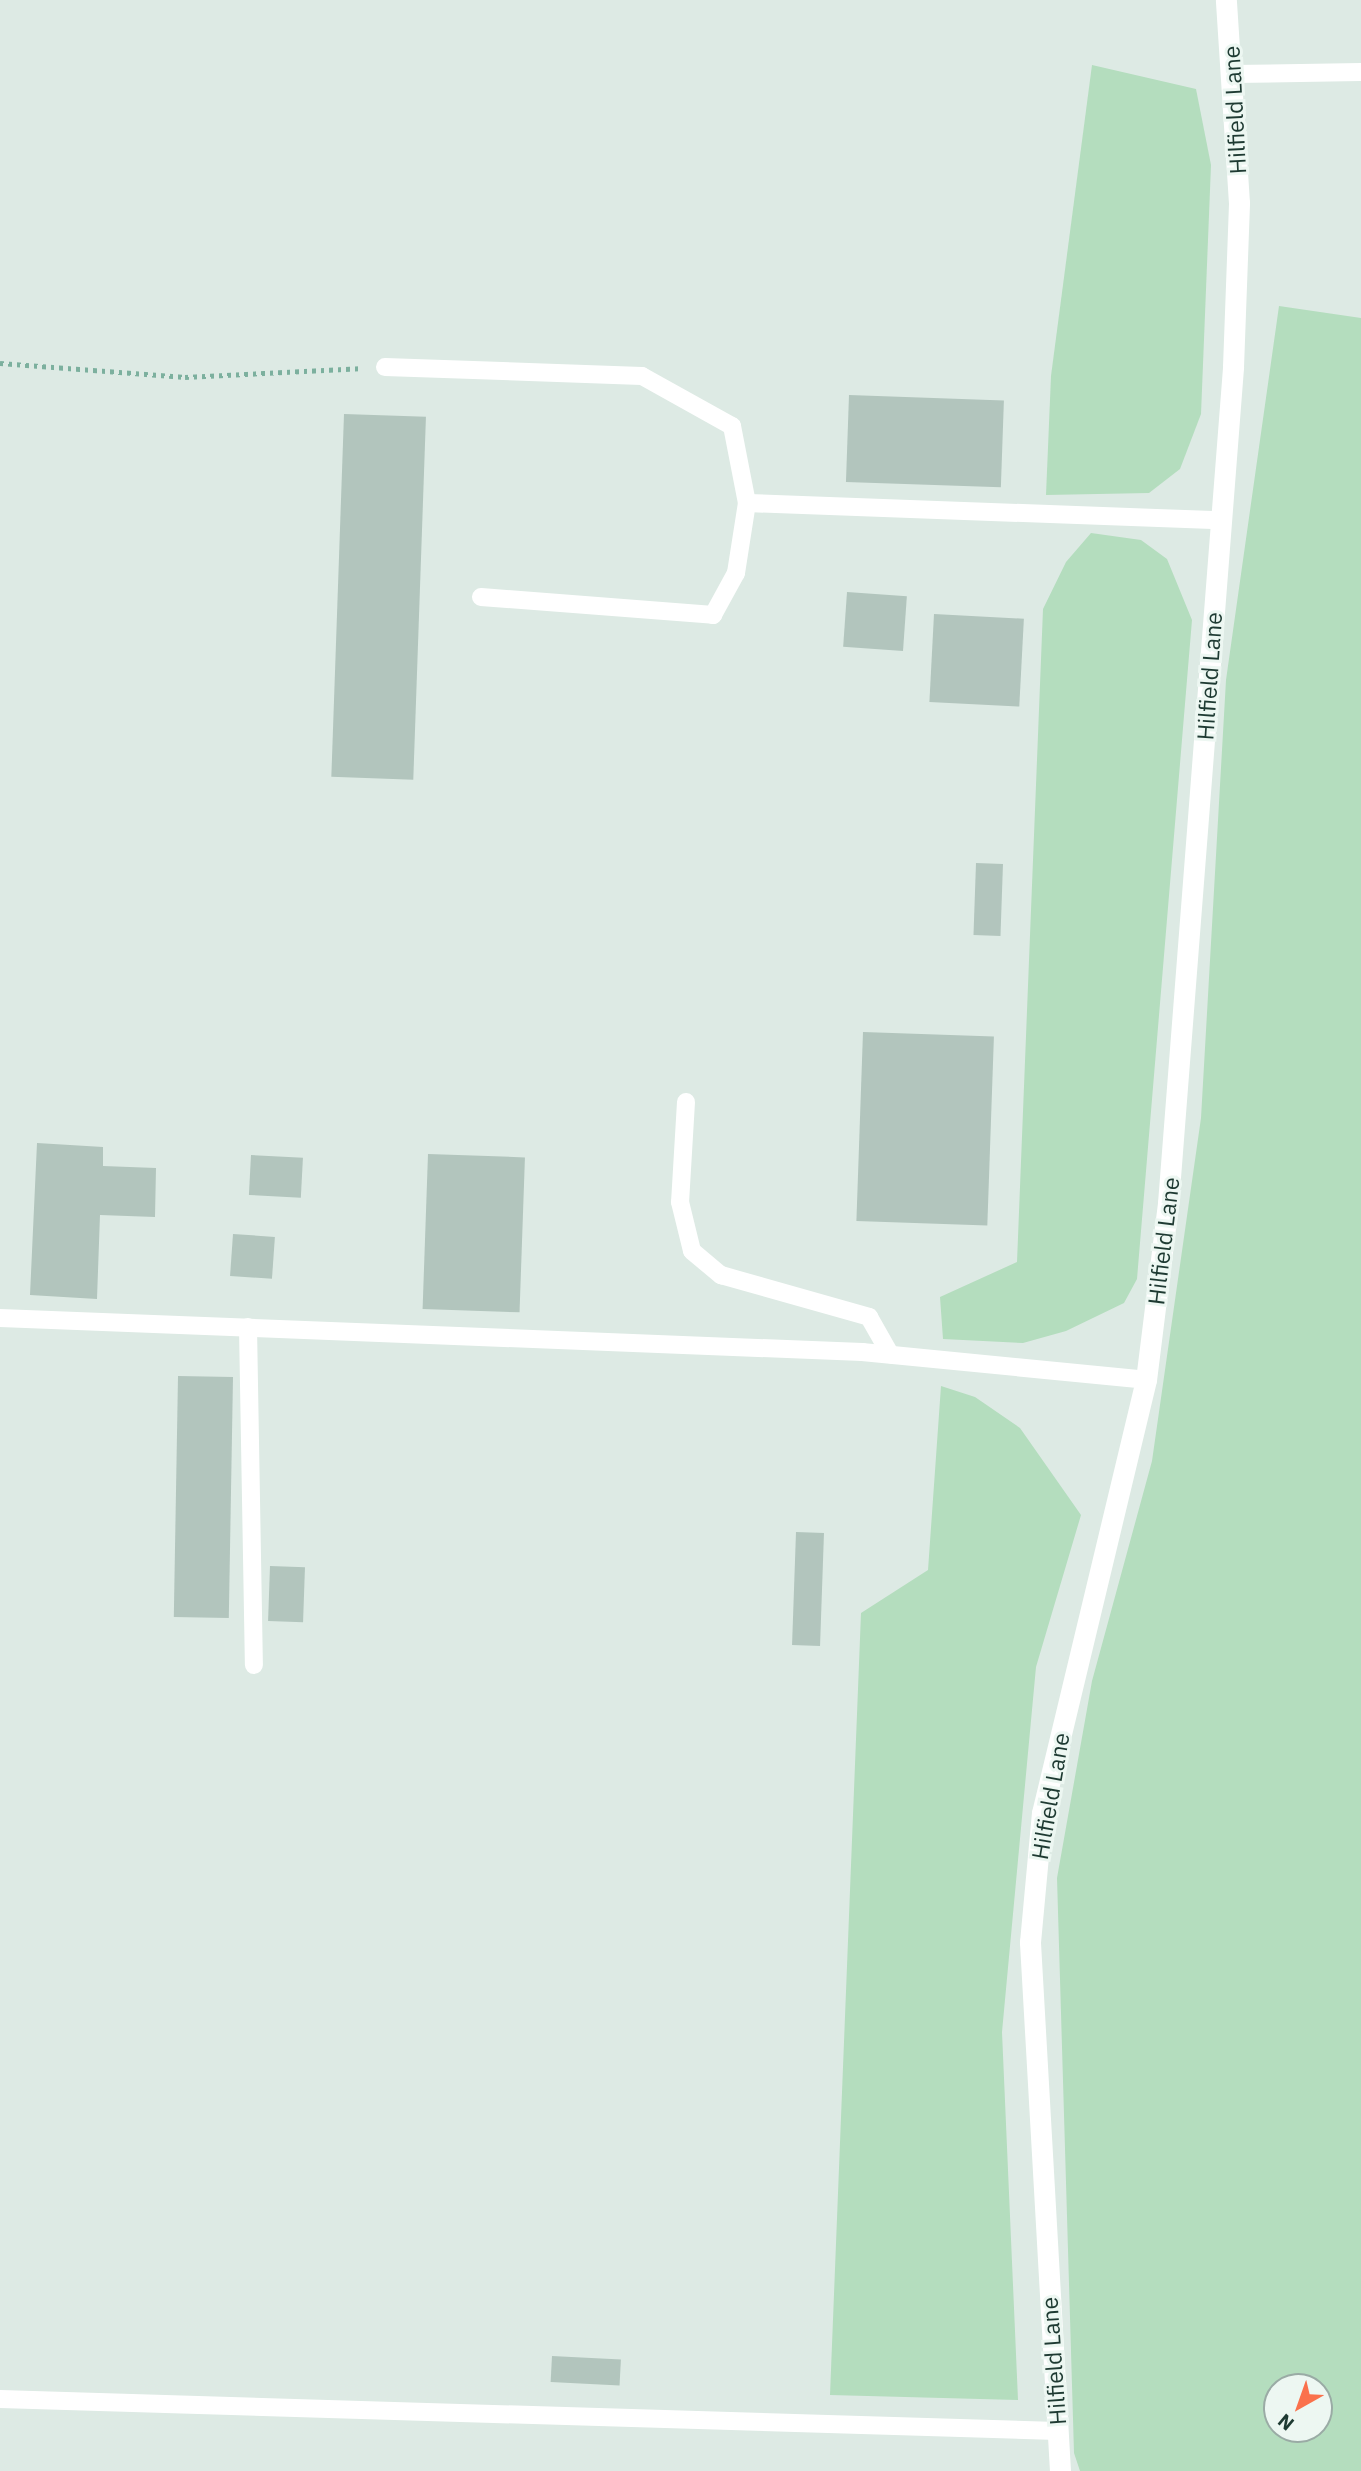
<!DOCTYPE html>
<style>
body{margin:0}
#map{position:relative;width:1361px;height:2471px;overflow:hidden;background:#ddeae4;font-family:"IBM Plex Sans",sans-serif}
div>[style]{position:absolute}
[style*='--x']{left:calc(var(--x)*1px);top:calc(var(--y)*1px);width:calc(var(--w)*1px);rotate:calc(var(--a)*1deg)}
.green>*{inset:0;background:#b4ddbe}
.building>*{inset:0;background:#b2c5bd;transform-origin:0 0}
.path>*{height:4.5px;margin-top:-2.25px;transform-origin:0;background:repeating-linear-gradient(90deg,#7cb09e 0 3.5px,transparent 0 8.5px)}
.lane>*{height:18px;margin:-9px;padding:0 9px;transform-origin:9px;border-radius:9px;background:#fff}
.street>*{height:21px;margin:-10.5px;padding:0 10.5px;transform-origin:10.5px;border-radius:10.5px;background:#fff}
span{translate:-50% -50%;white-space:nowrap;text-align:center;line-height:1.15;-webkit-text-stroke:6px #edf7f2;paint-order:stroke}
.street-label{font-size:23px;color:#1e3a32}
.north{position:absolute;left:1263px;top:2373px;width:70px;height:70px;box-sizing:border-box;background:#edf7f2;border:2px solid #9aaba5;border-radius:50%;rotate:220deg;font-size:19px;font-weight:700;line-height:28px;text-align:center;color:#1e3a32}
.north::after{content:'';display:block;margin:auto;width:24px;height:32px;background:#fa714c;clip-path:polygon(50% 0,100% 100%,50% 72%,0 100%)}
</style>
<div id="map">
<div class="green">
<div style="clip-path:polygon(1092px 65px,1196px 89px,1211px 165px,1201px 414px,1180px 469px,1149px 493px,1046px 495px,1051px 376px)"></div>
<div style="clip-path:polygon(evenodd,1279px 306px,1361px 318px,1361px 2471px,1080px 2471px,1074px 2453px,1057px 1878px,1092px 1681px,1152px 1461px,1201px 1118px,1226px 680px,1279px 306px,1277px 2387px,1319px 2387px,1319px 2429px,1277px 2429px,1277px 2387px)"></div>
<div style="clip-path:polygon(1091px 533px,1141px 540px,1167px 559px,1192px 620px,1137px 1279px,1124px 1303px,1066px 1331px,1023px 1343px,943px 1339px,940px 1297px,1017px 1262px,1043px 609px,1066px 562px)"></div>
<div style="clip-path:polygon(941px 1386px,975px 1397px,1020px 1428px,1081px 1515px,1036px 1667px,1002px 2032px,1018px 2400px,830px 2395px,861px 1613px,928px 1570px)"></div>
</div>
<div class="building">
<div style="left:849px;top:395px;width:155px;height:87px;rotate:2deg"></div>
<div style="left:344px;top:414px;width:82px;height:363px;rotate:2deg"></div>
<div style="left:847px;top:592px;width:60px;height:55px;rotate:4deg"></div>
<div style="left:934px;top:614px;width:90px;height:88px;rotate:3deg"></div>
<div style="left:976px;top:863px;width:27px;height:72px;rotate:2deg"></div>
<div style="left:863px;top:1032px;width:131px;height:189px;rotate:2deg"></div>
<div style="clip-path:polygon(37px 1143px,103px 1147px,103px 1166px,156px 1168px,155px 1217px,100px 1215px,97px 1299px,30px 1295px)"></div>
<div style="left:428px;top:1154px;width:97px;height:155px;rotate:2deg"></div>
<div style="left:251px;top:1155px;width:52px;height:40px;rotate:3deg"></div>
<div style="left:233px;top:1234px;width:42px;height:42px;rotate:4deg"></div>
<div style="left:233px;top:1377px;width:241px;height:55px;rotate:91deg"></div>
<div style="left:796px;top:1532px;width:28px;height:113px;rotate:2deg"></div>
<div style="left:270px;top:1566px;width:35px;height:55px;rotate:2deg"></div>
<div style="left:552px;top:2356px;width:69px;height:26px;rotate:3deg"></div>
</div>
<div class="path">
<div style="--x:0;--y:363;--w:186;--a:4.3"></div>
<div style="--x:185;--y:377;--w:175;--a:-2.9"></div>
</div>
<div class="lane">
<div style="--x:1233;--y:74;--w:128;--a:-0.9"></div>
<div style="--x:385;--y:367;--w:257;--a:2"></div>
<div style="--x:642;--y:376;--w:103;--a:29.1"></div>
<div style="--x:732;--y:426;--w:78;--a:79"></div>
<div style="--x:747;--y:503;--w:473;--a:2.1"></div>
<div style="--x:481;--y:597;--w:233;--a:4.4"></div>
<div style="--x:713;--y:615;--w:48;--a:-61.3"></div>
<div style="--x:736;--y:573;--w:71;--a:-81.1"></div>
<div style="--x:686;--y:1102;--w:100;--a:93.4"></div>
<div style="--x:680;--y:1202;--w:50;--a:76.2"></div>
<div style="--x:692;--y:1251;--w:38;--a:40"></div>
<div style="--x:721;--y:1275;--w:154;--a:15.8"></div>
<div style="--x:869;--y:1317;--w:43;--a:60.4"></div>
<div style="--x:0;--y:1318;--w:863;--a:2.26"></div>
<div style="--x:862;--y:1352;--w:285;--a:5.6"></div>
<div style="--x:248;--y:1327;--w:338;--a:89"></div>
<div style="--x:0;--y:2399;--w:1058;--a:1.73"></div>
</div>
<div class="street">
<div style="--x:1060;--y:2471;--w:530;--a:-93.25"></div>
<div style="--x:1030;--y:1942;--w:130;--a:-84.7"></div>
<div style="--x:1042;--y:1813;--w:445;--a:-76.5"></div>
<div style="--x:1146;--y:1380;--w:178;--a:-82.9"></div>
<div style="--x:1168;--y:1203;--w:839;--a:-85.55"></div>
<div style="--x:1233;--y:367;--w:164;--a:-87.9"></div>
<div style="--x:1239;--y:203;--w:203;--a:-93.7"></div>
</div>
<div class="street-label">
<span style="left:1234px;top:110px;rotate:-93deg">Hilfield Lane</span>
<span style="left:1209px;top:676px;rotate:-86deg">Hilfield Lane</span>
<span style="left:1163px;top:1241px;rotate:-83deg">Hilfield Lane</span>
<span style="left:1050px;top:1796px;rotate:-80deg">Hilfield Lane</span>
<span style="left:1053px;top:2361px;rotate:-94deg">Hilfield Lane</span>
</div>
<div class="north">N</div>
</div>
